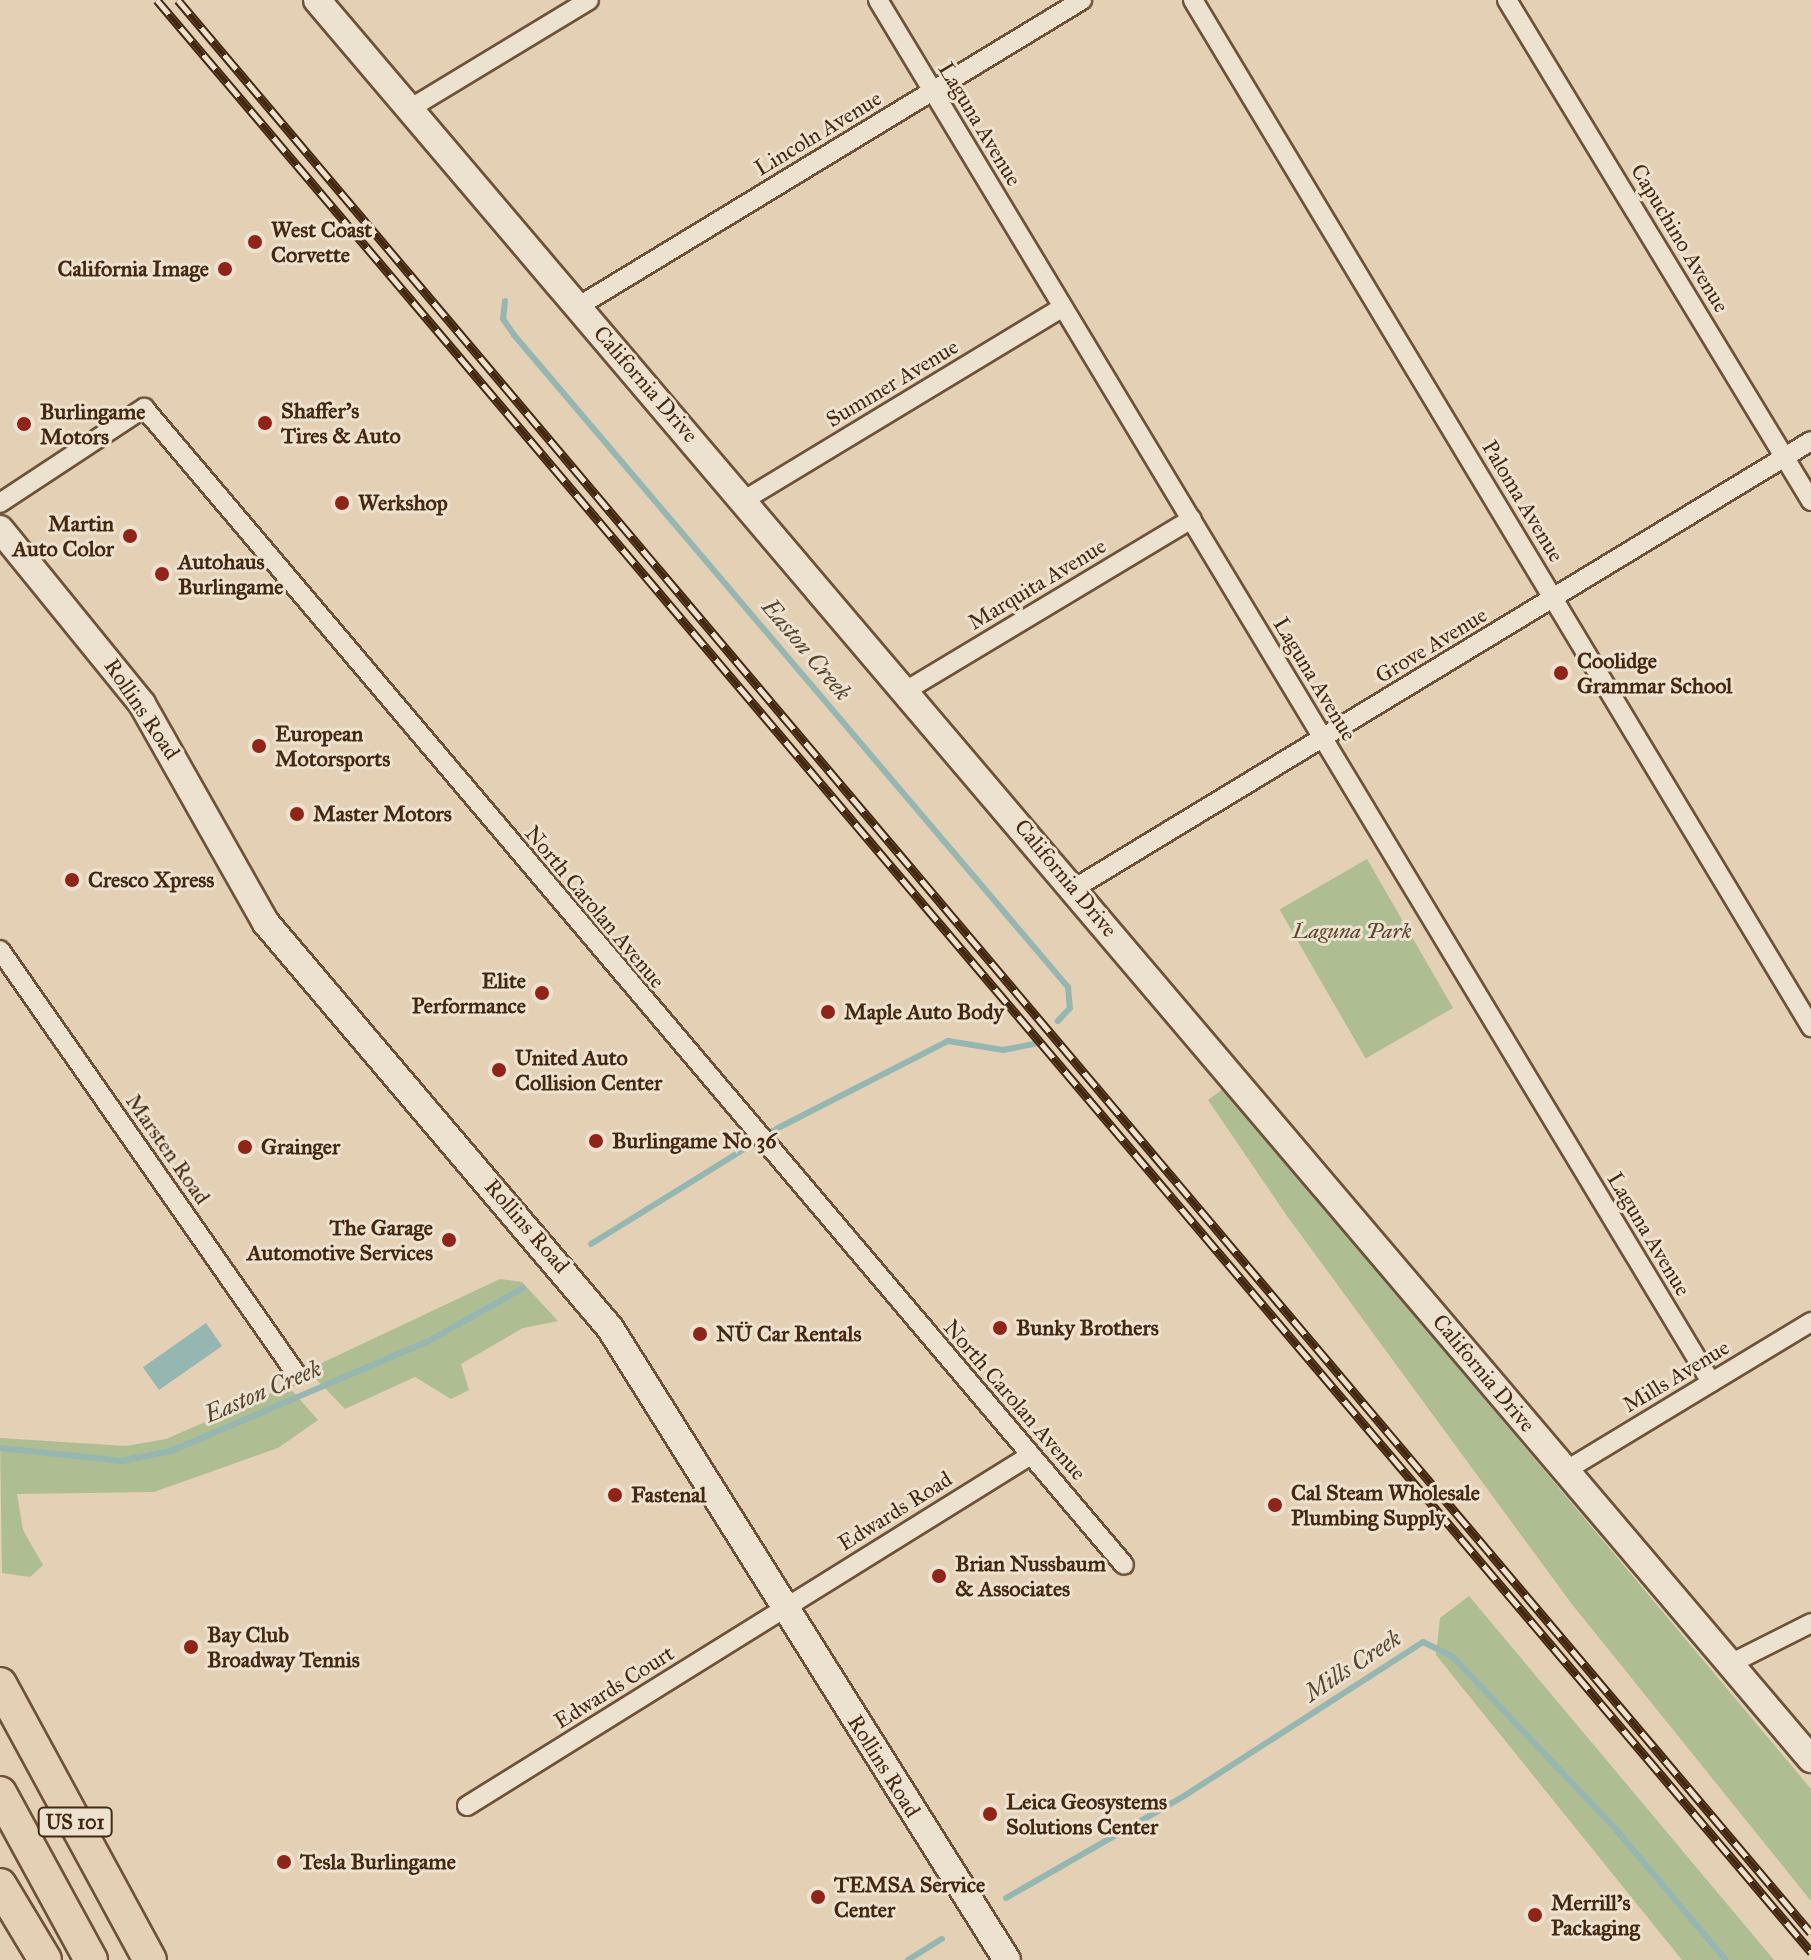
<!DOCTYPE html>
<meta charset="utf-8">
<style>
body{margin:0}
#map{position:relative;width:1811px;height:1960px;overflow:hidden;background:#e4d1b5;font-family:"IM FELL Great Primer",serif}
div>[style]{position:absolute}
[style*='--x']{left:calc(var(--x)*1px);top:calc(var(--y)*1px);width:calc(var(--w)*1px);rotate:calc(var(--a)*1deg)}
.green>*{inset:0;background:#aebd92;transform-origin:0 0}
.water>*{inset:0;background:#96b6b2;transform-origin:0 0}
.stream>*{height:6px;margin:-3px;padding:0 3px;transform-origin:3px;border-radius:3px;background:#96b6b2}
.roads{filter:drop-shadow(2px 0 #6d5239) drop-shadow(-2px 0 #6d5239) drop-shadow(0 2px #6d5239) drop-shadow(0 -2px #6d5239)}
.street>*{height:18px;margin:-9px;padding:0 9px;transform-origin:9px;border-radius:9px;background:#ede1cf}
.secondary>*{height:26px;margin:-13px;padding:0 13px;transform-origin:13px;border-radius:13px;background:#ede1cf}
.highway>*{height:32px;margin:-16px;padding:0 16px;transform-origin:16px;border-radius:16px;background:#e4d1b5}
.rail>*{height:9px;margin-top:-4.5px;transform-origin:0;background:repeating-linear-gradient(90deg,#ede1cf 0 18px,#452810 0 36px);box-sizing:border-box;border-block:2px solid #452810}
.dots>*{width:22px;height:22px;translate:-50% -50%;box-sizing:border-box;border:4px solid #ede1cf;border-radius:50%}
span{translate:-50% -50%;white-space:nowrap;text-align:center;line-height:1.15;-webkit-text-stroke:6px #ede1cf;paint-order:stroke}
.shield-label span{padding:2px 6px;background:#ede1cf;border:2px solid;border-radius:6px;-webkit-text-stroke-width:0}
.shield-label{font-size:20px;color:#452810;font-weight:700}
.street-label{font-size:22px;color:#452810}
.poi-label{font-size:22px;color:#452810;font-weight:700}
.left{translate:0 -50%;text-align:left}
.right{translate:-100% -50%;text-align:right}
.park-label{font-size:22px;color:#5a462a;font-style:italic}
.water-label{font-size:24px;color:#554430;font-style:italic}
</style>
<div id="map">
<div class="green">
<div style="left:1367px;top:859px;width:172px;height:101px;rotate:60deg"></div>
<div style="clip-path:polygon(1224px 1088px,1811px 1789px,1811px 1901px,1571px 1603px,1287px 1216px,1208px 1100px)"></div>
<div style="clip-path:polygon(500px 1279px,522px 1282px,558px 1321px,523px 1328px,461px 1364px,469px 1390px,451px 1399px,415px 1377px,345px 1409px,315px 1378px,311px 1368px)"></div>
<div style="clip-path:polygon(288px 1386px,318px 1420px,278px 1448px,154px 1492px,17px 1494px,23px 1530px,43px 1565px,30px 1577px,2px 1573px,0 1438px,126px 1446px,166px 1439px)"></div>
<div style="clip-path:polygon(1469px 1596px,1774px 1960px,1682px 1960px,1436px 1655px,1440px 1618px)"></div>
</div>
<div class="water">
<div style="left:206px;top:1323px;width:28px;height:77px;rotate:55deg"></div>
</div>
<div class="stream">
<div style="--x:505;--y:301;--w:18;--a:96"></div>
<div style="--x:503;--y:319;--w:19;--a:55"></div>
<div style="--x:514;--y:335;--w:856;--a:49.65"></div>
<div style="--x:1068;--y:987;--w:21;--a:85"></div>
<div style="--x:1070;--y:1008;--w:18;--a:133"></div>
<div style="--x:591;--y:1244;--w:222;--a:-31.8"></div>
<div style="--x:780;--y:1127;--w:189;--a:-27.1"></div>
<div style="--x:948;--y:1041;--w:56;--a:9.3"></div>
<div style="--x:1003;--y:1050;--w:32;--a:-11"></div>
<div style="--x:0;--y:1448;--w:123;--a:6.1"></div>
<div style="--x:122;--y:1461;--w:50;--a:-11.5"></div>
<div style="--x:171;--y:1451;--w:278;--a:-23.1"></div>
<div style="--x:427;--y:1342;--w:110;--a:-29.4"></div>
<div style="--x:1006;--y:1898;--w:205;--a:-29.8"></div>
<div style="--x:1184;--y:1796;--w:284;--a:-32.8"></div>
<div style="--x:1423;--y:1642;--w:32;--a:26"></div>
<div style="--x:1452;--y:1656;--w:234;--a:46.6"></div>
<div style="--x:1613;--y:1826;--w:175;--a:49.9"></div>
<div style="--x:908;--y:1960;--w:40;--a:-32"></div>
</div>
<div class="roads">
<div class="street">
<div style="--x:878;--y:0;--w:1614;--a:58.92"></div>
<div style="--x:1193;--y:0;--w:1199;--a:58.96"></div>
<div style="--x:1507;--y:0;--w:586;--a:58.75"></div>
<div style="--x:411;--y:108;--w:208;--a:-31.2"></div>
<div style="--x:579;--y:306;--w:589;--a:-31.31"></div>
<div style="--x:746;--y:499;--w:369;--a:-31.2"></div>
<div style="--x:0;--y:503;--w:173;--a:-33.4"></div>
<div style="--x:144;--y:408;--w:1516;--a:49.73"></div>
<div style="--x:907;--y:690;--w:332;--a:-31"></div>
<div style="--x:1075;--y:888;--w:861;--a:-31.27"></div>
<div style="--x:0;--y:950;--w:518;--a:55.05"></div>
<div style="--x:1565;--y:1471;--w:288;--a:-31.2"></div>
<div style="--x:1730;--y:1664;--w:91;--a:-26.8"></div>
<div style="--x:467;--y:1806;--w:664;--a:-31.9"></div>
</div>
<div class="secondary">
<div style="--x:317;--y:0;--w:2308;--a:49.66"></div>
<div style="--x:0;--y:529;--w:225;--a:50.9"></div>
<div style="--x:142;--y:704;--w:252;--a:60.5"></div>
<div style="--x:266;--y:923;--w:531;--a:49.66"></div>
<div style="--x:610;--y:1328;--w:746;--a:57.86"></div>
</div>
<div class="highway">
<div style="--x:0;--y:1684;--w:314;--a:61.5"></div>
<div style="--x:0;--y:1793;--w:190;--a:61.4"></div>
<div style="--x:0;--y:1885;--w:87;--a:59"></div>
</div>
</div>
<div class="rail">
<div style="--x:157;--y:0;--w:2559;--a:49.72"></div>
<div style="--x:178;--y:0;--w:2530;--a:49.81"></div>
</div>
<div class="dots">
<div style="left:255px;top:242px;background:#8f2418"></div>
<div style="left:225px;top:269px;background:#8f2418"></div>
<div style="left:265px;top:423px;background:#8f2418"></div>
<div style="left:24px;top:424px;background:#8f2418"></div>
<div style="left:342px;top:503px;background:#8f2418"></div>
<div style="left:130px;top:536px;background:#8f2418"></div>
<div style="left:162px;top:574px;background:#8f2418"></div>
<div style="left:1561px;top:673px;background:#8f2418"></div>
<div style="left:259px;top:746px;background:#8f2418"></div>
<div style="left:297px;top:814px;background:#8f2418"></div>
<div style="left:72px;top:880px;background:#8f2418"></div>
<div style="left:542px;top:993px;background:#8f2418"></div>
<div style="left:828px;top:1012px;background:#8f2418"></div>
<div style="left:499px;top:1070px;background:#8f2418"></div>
<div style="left:596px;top:1141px;background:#8f2418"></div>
<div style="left:245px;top:1147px;background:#8f2418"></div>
<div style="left:449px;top:1240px;background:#8f2418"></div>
<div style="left:1000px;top:1328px;background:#8f2418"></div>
<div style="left:700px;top:1334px;background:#8f2418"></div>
<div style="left:615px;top:1495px;background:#8f2418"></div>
<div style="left:1275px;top:1505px;background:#8f2418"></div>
<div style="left:939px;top:1576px;background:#8f2418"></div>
<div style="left:191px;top:1647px;background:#8f2418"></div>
<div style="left:990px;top:1814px;background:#8f2418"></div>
<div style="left:284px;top:1862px;background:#8f2418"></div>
<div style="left:818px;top:1897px;background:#8f2418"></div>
<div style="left:1535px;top:1915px;background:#8f2418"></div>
</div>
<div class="shield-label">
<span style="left:75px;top:1822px">US 101</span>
</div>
<div class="street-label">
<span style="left:980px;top:124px;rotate:59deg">Laguna Avenue</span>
<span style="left:818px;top:133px;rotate:-31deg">Lincoln Avenue</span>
<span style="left:1680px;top:238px;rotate:59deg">Capuchino Avenue</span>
<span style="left:892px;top:383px;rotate:-31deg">Summer Avenue</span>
<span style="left:646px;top:384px;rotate:49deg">California Drive</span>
<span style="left:1523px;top:501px;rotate:59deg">Paloma Avenue</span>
<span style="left:1037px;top:584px;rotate:-31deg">Marquita Avenue</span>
<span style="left:1431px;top:645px;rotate:-31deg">Grove Avenue</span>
<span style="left:1315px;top:679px;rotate:59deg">Laguna Avenue</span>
<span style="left:142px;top:709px;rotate:56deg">Rollins Road</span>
<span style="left:1066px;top:878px;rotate:50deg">California Drive</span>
<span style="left:595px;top:907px;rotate:50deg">North Carolan Avenue</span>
<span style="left:168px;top:1149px;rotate:55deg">Marsten Road</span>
<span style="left:527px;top:1226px;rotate:49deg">Rollins Road</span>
<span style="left:1649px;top:1234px;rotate:59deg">Laguna Avenue</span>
<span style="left:1484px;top:1373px;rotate:50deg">California Drive</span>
<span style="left:1676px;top:1376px;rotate:-31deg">Mills Avenue</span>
<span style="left:1015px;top:1400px;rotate:49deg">North Carolan Avenue</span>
<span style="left:895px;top:1511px;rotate:-32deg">Edwards Road</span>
<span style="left:614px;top:1687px;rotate:-32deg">Edwards Court</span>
<span style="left:884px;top:1766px;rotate:58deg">Rollins Road</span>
</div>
<div class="poi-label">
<span class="left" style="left:271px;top:242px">West Coast<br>Corvette</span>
<span class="right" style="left:209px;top:269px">California Image</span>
<span class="left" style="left:281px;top:423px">Shaffer’s<br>Tires &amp; Auto</span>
<span class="left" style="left:40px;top:424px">Burlingame<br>Motors</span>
<span class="left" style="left:358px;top:503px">Werkshop</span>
<span class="right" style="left:114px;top:536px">Martin<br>Auto Color</span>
<span class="left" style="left:178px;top:574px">Autohaus<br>Burlingame</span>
<span class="left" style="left:1577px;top:673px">Coolidge<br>Grammar School</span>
<span class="left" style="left:275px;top:746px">European<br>Motorsports</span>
<span class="left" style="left:313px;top:814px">Master Motors</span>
<span class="left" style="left:88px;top:880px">Cresco Xpress</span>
<span class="right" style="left:526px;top:993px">Elite<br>Performance</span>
<span class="left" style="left:844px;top:1012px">Maple Auto Body</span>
<span class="left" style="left:515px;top:1070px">United Auto<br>Collision Center</span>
<span class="left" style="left:612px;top:1141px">Burlingame No 36</span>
<span class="left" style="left:261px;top:1147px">Grainger</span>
<span class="right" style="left:433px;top:1240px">The Garage<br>Automotive Services</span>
<span class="left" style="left:1016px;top:1328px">Bunky Brothers</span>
<span class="left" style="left:716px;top:1334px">NÜ Car Rentals</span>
<span class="left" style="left:1291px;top:1505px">Cal Steam Wholesale<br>Plumbing Supply</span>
<span class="left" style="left:631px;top:1495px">Fastenal</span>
<span class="left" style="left:955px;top:1576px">Brian Nussbaum<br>&amp; Associates</span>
<span class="left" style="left:207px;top:1647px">Bay Club<br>Broadway Tennis</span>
<span class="left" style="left:1006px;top:1814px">Leica Geosystems<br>Solutions Center</span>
<span class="left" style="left:300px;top:1862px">Tesla Burlingame</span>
<span class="left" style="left:834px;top:1897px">TEMSA Service<br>Center</span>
<span class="left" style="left:1551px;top:1915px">Merrill’s<br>Packaging</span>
</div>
<div class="park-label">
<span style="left:1352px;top:931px">Laguna Park</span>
</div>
<div class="water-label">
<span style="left:806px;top:650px;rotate:50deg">Easton Creek</span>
<span style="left:263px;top:1392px;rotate:-23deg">Easton Creek</span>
<span style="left:1353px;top:1666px;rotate:-33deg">Mills Creek</span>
</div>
</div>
